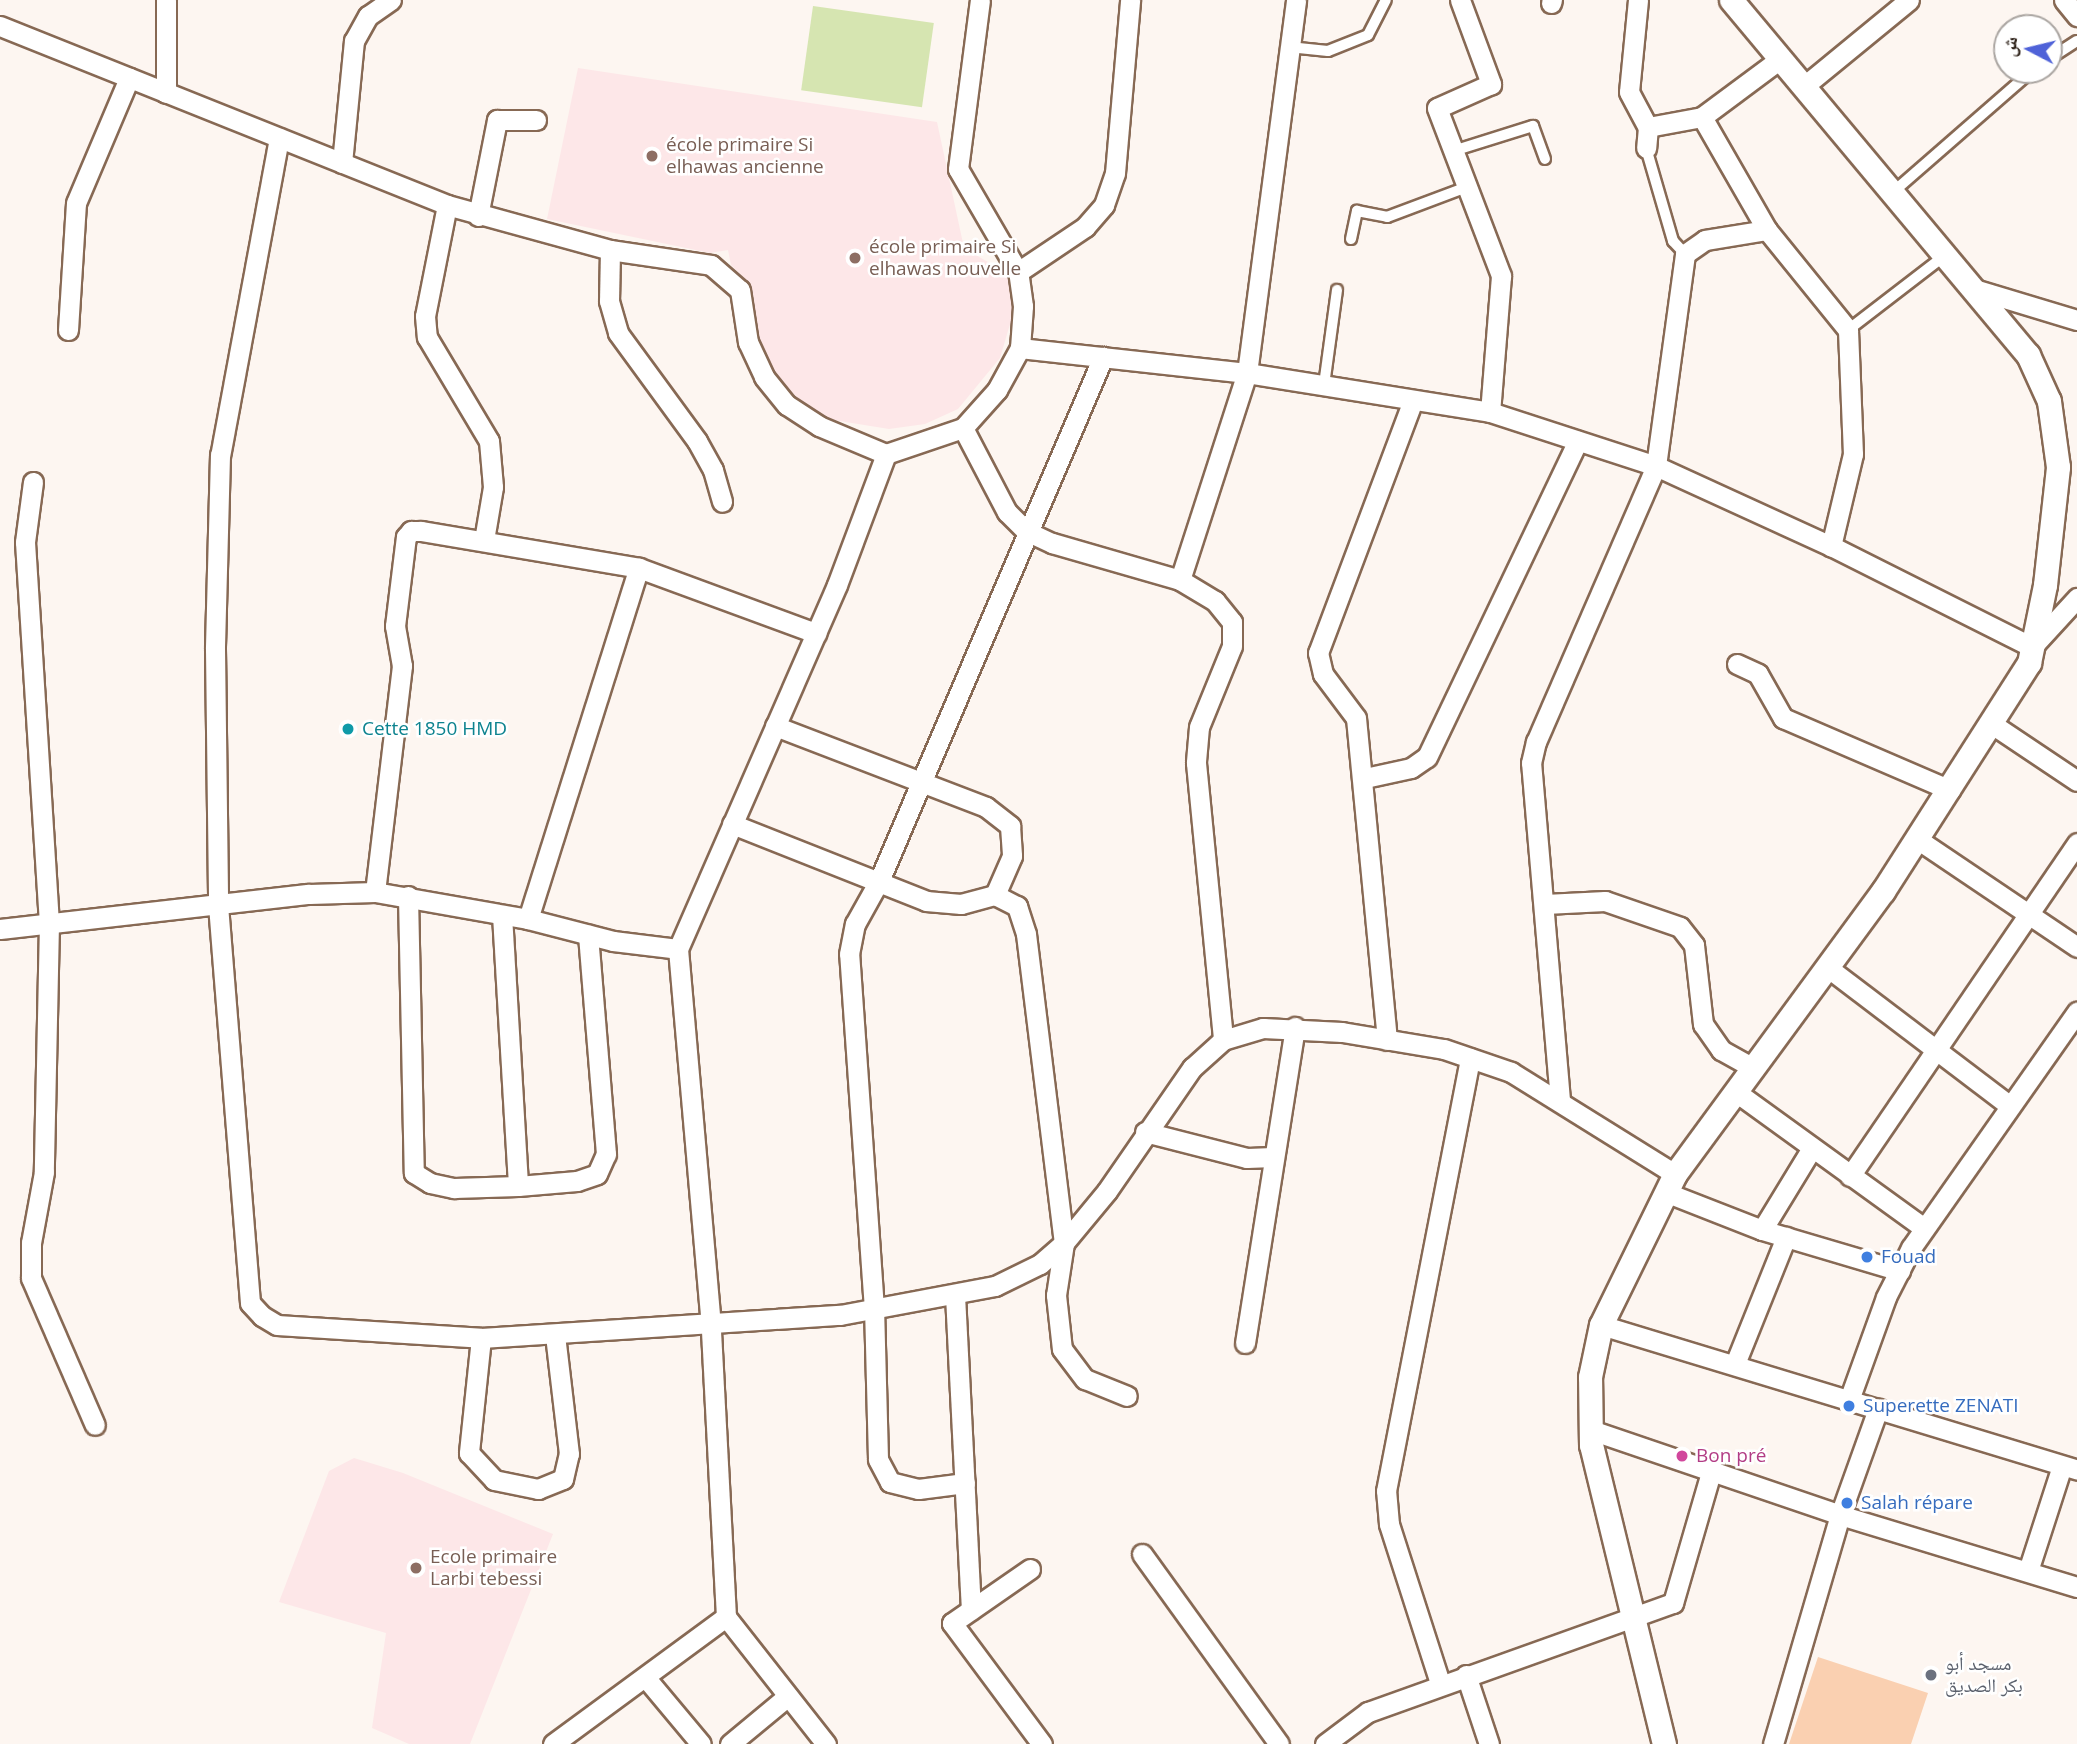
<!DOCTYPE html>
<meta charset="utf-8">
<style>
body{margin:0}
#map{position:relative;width:2077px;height:1744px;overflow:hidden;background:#fdf6f1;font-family:"Open Sans","Noto Naskh Arabic",sans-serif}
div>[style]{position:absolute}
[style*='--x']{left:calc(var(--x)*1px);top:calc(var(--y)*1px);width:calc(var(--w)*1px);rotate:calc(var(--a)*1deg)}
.education>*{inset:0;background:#fde7e8}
.green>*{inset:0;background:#d6e5b1;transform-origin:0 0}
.building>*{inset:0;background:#fad0b1}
.roads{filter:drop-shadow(2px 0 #876954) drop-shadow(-2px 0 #876954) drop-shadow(0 2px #876954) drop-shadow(0 -2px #876954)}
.service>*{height:10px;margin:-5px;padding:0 5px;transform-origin:5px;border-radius:5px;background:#fff}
.minor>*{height:19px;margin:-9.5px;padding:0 9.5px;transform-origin:9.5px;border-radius:9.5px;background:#fff}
.tertiary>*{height:23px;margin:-11.5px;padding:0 11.5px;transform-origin:11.5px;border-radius:11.5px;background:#fff}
.dots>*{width:19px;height:19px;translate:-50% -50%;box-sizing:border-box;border:4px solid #fff;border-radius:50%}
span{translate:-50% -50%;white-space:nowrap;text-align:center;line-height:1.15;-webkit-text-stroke:5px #fff;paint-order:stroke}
.education-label{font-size:19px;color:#785e54}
.left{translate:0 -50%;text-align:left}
.culture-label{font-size:19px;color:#0d838f}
.shop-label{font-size:19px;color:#366cbe}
.hotel-label{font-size:19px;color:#b23c85}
.worship-label{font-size:19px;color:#5b616d}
.north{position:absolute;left:1993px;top:14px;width:70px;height:70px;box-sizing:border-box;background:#fff;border:2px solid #aba6a2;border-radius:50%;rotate:277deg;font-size:19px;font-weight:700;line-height:28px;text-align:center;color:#2c2017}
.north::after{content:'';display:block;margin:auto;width:24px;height:32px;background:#4f62d8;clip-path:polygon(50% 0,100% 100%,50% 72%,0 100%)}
</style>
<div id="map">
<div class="education">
<div style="clip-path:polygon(578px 68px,937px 122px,964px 248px,1010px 275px,1013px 314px,1000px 358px,958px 409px,925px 424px,889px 429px,821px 418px,782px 384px,761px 346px,749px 283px,731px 265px,728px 250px,710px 253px,547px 219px)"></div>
<div style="clip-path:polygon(354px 1458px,403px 1473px,553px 1534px,470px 1744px,409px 1744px,372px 1728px,386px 1633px,279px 1602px,329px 1471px)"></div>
</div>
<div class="green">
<div style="left:813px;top:6px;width:122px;height:85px;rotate:8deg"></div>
</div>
<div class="building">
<div style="clip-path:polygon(1818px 1657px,1928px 1693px,1911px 1744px,1789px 1744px)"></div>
</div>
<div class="roads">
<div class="service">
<div style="--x:1289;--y:47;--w:39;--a:6"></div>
<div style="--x:1328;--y:51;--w:43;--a:-21.8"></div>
<div style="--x:1368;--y:35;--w:39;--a:-63"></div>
<div style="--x:2049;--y:59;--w:33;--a:-33"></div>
<div style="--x:1646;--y:148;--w:97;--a:73.8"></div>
<div style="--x:1673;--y:241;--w:18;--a:47"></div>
<div style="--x:1453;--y:151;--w:84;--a:-17.4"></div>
<div style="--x:1533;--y:126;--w:35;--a:70"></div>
<div style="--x:1892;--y:193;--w:187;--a:-41.1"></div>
<div style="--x:1351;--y:239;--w:29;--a:-78"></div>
<div style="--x:1357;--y:211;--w:31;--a:11"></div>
<div style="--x:1387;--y:217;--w:85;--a:-20.6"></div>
<div style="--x:1848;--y:330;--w:121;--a:-37.6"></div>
<div style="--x:1324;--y:385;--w:96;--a:-82.2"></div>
</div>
<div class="minor">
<div style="--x:166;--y:0;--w:93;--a:90"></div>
<div style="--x:1460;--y:0;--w:90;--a:69.7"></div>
<div style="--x:1491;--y:84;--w:59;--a:156"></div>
<div style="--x:1437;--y:108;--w:180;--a:69.1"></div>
<div style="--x:1501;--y:276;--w:136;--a:94.6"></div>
<div style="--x:1638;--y:0;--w:92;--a:95.6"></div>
<div style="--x:1629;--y:92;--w:40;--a:62"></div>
<div style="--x:1648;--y:127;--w:21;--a:95"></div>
<div style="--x:2064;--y:0;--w:21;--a:51"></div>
<div style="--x:1551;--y:3;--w:3;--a:-72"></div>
<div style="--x:0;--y:26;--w:482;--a:21.8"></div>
<div style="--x:447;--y:205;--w:169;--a:15.4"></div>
<div style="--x:610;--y:250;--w:102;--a:8.4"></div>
<div style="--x:711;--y:265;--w:38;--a:41"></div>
<div style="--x:740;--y:290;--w:53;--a:81.3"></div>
<div style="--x:748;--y:342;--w:38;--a:65"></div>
<div style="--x:764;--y:377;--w:36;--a:51"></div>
<div style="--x:787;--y:405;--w:38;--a:33"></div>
<div style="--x:819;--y:426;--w:73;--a:22.7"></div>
<div style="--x:886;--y:454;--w:81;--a:-18.7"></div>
<div style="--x:963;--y:428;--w:51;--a:-48.2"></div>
<div style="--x:997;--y:390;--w:48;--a:-61.3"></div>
<div style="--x:1020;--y:348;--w:42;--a:-85.9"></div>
<div style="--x:1023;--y:306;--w:34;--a:-98"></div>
<div style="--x:1018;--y:272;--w:119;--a:-120.2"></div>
<div style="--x:958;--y:169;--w:170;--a:-82.6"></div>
<div style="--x:1803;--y:87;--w:137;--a:-39.4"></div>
<div style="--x:1702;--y:117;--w:130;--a:60.1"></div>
<div style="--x:1648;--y:127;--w:55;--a:-10.5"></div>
<div style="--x:1702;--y:117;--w:97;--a:-36.6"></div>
<div style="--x:279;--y:138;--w:322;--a:100.5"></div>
<div style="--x:220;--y:455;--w:194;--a:91.5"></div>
<div style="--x:215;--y:649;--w:256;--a:89.3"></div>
<div style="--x:218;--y:905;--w:399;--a:85.4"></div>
<div style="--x:250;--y:1303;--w:18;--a:47"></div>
<div style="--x:262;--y:1316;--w:17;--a:31"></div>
<div style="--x:277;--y:1325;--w:204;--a:3.6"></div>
<div style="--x:481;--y:1338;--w:360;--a:-3.7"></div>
<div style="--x:840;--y:1315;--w:158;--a:-10.6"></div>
<div style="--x:995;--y:1286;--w:50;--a:-26.1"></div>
<div style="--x:1040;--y:1264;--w:32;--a:-41"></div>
<div style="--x:1064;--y:1243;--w:67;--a:-50.4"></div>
<div style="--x:1107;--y:1191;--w:150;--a:-55.4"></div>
<div style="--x:1192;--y:1068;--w:42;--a:-42.1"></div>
<div style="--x:1223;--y:1040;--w:42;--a:-16.7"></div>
<div style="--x:1263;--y:1028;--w:79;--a:2.9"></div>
<div style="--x:1342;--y:1032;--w:103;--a:9.5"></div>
<div style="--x:1444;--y:1049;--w:71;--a:18.9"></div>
<div style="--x:1511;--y:1072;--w:193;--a:31.9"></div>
<div style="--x:342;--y:163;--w:123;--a:-84.4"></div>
<div style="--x:354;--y:41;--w:29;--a:-61"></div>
<div style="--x:368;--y:16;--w:28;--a:-35"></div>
<div style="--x:447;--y:205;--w:113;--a:101.2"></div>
<div style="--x:425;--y:316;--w:21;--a:85"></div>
<div style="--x:427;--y:337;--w:121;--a:59.2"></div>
<div style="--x:489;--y:441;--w:46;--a:85"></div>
<div style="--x:493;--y:487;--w:54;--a:99.6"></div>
<div style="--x:478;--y:216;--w:98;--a:-78.8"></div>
<div style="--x:497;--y:120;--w:39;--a:0"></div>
<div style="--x:610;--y:250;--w:51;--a:91.1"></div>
<div style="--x:609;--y:301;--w:33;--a:74"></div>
<div style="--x:618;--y:333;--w:134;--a:53.8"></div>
<div style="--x:697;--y:441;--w:33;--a:61"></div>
<div style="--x:713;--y:470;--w:33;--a:74"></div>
<div style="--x:1018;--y:272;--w:81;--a:-33.9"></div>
<div style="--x:1085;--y:227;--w:29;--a:-49"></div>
<div style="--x:1104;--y:205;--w:34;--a:-71"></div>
<div style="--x:1115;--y:173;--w:174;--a:-85"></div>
<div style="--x:1971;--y:288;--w:111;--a:16.8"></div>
<div style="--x:68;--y:330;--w:127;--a:-86.4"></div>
<div style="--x:76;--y:203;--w:136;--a:-67"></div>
<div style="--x:1020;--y:348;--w:228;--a:6.3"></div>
<div style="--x:1247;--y:373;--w:246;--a:9.1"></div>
<div style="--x:1490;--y:412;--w:175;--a:18"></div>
<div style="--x:1656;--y:466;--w:192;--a:24.6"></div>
<div style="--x:1831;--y:546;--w:225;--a:26.7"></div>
<div style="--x:2032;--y:647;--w:67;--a:-47.4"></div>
<div style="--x:963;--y:428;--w:95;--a:62.4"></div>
<div style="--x:1007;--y:512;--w:27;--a:45"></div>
<div style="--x:1026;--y:531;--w:29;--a:25"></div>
<div style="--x:1052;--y:543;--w:133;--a:16.1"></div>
<div style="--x:1180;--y:580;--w:41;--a:31"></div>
<div style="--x:1215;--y:601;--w:27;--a:51"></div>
<div style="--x:1232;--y:622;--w:24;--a:90"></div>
<div style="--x:1232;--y:646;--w:87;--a:112.2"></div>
<div style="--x:1199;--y:727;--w:36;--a:95"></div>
<div style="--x:1196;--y:763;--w:278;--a:84.4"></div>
<div style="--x:33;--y:482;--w:61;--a:97.6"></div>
<div style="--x:25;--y:542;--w:382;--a:86.4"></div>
<div style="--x:49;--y:923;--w:249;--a:91.2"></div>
<div style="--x:44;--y:1172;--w:72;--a:100.4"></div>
<div style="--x:31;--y:1243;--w:35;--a:90"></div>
<div style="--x:31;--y:1278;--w:160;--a:66.5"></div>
<div style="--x:1180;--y:580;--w:218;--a:-72.1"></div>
<div style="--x:1247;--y:373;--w:376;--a:-82.5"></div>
<div style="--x:1737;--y:664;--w:23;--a:25"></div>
<div style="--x:1758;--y:674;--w:51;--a:60.4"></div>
<div style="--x:1783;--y:718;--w:182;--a:23.3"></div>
<div style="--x:1992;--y:724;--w:102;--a:33.8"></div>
<div style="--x:775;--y:726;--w:226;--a:21"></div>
<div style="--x:986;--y:807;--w:31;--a:38"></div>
<div style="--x:1010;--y:826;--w:30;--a:86"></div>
<div style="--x:1012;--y:856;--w:43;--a:113.6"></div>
<div style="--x:1365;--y:778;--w:47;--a:-12.3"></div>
<div style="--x:1411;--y:768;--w:19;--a:-35"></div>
<div style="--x:1427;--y:757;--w:350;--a:-64.5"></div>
<div style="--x:732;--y:824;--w:209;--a:21.6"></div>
<div style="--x:926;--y:901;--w:35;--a:5"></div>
<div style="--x:961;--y:904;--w:35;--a:-15"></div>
<div style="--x:995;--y:895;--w:25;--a:27"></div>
<div style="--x:1017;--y:906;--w:29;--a:72"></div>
<div style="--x:1026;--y:934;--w:311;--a:83"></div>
<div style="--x:1064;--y:1243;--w:53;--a:98.7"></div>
<div style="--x:1056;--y:1295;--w:54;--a:83.7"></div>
<div style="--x:1062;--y:1349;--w:38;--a:53"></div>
<div style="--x:1085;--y:1379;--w:45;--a:22"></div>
<div style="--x:1917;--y:839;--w:193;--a:34"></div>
<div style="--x:375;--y:892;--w:228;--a:-83.2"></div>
<div style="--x:402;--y:666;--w:41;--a:-99.9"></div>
<div style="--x:395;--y:626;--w:90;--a:-83"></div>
<div style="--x:406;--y:537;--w:8;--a:-50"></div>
<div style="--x:411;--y:531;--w:10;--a:0"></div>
<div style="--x:421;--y:531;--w:221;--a:9.6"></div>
<div style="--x:408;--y:896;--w:277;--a:88.8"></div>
<div style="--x:414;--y:1173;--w:19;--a:32"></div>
<div style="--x:430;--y:1183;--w:25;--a:12"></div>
<div style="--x:454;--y:1188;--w:64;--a:-1.8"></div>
<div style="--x:518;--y:1186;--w:59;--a:-4.8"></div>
<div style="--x:577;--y:1181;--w:21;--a:-19"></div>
<div style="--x:597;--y:1174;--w:22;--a:-66"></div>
<div style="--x:606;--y:1154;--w:220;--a:-94.7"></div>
<div style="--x:1545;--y:904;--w:60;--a:-2.9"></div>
<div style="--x:1605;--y:901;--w:79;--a:19.1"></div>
<div style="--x:1680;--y:927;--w:23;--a:52"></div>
<div style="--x:1694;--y:945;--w:80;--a:83.5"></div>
<div style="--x:1703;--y:1024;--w:32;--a:55"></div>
<div style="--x:1721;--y:1050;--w:37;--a:29"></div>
<div style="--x:502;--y:915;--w:271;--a:86.6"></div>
<div style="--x:528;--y:919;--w:368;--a:-72.5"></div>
<div style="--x:639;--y:568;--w:189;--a:20.2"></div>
<div style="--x:0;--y:929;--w:311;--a:-6.5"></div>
<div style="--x:309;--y:894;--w:66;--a:-1.7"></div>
<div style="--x:375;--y:892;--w:155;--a:10"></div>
<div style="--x:528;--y:919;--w:88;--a:14.5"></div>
<div style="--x:613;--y:941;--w:65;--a:7"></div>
<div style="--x:1827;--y:967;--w:228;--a:37.2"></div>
<div style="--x:1387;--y:1040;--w:323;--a:-95.5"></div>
<div style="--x:1356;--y:718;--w:55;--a:-126.9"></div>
<div style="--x:1323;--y:674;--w:22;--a:-103"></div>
<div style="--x:1318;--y:653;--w:270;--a:-69.4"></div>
<div style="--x:1736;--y:1092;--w:232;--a:35.9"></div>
<div style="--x:1560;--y:1100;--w:338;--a:-94.9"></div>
<div style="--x:1531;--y:763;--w:22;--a:-77"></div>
<div style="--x:1536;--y:742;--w:301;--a:-66.5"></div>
<div style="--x:1656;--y:466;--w:214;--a:-82.2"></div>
<div style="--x:1685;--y:254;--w:24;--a:-35"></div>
<div style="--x:1705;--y:240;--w:63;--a:-9.2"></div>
<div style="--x:1767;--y:230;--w:129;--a:51"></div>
<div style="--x:1848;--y:330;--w:124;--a:87.7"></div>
<div style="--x:1853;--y:454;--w:95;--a:103.4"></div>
<div style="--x:1145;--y:1132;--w:105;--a:14.3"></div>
<div style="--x:1247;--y:1158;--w:26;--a:-2"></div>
<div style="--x:1850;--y:1176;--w:403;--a:-55.7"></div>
<div style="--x:1665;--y:1192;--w:104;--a:21.4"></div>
<div style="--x:1762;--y:1230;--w:144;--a:16.5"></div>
<div style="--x:1762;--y:1230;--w:96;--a:-58.6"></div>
<div style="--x:955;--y:1295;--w:315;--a:87.1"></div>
<div style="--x:1601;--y:1325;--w:498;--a:16.9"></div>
<div style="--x:481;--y:1338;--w:116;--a:96"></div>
<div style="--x:469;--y:1453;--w:37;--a:47"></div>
<div style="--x:494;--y:1480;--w:45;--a:11.6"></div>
<div style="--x:538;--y:1489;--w:27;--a:-22"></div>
<div style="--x:563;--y:1479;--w:26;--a:-77"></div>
<div style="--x:569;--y:1454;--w:120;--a:-96.7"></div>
<div style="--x:1245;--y:1343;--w:320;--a:-81"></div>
<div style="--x:1735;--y:1364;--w:137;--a:-68.1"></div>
<div style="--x:1849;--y:1400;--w:109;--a:-70.2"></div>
<div style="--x:1886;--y:1297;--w:55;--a:-63"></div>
<div style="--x:1911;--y:1248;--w:289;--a:-54.9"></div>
<div style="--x:1591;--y:1430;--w:263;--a:18.8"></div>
<div style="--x:1840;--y:1515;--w:248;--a:16.9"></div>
<div style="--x:965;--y:1483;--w:47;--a:172.7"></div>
<div style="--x:918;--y:1489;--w:29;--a:-166"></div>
<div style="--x:890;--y:1482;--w:26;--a:-118"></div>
<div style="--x:878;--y:1459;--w:150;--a:-91.5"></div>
<div style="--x:874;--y:1309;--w:356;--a:-94"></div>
<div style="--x:849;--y:954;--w:31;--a:-79"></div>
<div style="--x:855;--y:924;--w:49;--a:-60.8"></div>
<div style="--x:879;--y:881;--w:570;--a:-66.85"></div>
<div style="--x:1142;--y:1554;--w:234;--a:54.2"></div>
<div style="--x:1030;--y:1569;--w:95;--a:145.3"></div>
<div style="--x:952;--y:1623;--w:151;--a:53.4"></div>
<div style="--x:2028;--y:1571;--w:110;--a:-72.1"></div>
<div style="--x:1466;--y:1675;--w:73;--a:71.6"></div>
<div style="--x:645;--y:1677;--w:87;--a:50.1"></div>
<div style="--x:1440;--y:1683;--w:167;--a:-107.8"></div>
<div style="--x:1389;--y:1524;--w:33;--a:-95"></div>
<div style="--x:1386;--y:1491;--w:441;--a:-79"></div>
<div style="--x:553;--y:1744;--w:215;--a:-36.3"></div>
<div style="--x:730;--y:1744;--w:75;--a:-39.6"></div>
<div style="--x:826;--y:1744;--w:162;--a:-128.2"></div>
<div style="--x:726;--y:1617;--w:291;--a:-93"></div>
<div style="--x:711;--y:1326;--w:378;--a:-95"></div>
<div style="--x:678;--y:949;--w:397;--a:-66.4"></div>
<div style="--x:837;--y:585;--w:140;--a:-69.5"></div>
<div style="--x:1325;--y:1744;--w:54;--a:-36.7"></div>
<div style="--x:1368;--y:1712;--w:324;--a:-19.7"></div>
<div style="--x:1673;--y:1603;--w:140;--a:-73.8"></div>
<div style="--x:1773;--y:1744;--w:239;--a:-73.7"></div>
<div style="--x:1840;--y:1515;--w:113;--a:-70.3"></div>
</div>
<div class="tertiary">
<div style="--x:1664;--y:1744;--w:308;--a:-103.7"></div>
<div style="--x:1591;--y:1445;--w:68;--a:-90.8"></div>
<div style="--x:1590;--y:1377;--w:53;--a:-78.1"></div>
<div style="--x:1601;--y:1325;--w:168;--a:-63.9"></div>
<div style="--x:1675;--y:1174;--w:351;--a:-53.7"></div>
<div style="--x:1883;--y:891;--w:271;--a:-57.4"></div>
<div style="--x:2029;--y:663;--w:80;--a:-78.4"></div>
<div style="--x:2045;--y:585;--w:119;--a:-83.7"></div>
<div style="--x:2058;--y:467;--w:67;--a:-97.8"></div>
<div style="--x:2049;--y:401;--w:51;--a:-114.5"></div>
<div style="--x:2028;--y:355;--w:463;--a:-129.9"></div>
</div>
</div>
<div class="dots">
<div style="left:652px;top:156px;background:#8d6e63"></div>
<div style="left:855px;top:258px;background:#8d6e63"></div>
<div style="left:348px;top:729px;background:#0f9aa8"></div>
<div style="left:1867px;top:1257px;background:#3f7fe0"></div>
<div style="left:1849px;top:1406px;background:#3f7fe0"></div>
<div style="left:1682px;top:1456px;background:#d1479c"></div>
<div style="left:1847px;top:1503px;background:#3f7fe0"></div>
<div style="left:416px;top:1568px;background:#8d6e63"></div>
<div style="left:1931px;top:1675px;background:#6b7280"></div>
</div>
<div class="education-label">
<span class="left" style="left:666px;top:156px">école primaire Si<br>elhawas ancienne</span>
<span class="left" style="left:869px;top:258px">école primaire Si<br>elhawas nouvelle</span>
<span class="left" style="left:430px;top:1568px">Ecole primaire<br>Larbi tebessi</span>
</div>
<div class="culture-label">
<span class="left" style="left:362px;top:729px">Cette 1850 HMD</span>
</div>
<div class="shop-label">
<span class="left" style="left:1881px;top:1257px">Fouad</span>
<span class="left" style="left:1863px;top:1406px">Superette ZENATI</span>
<span class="left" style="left:1861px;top:1503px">Salah répare</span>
</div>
<div class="hotel-label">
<span class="left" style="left:1696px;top:1456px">Bon pré</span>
</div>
<div class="worship-label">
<span class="left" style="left:1945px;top:1675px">مسجد أبو<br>بكر الصديق</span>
</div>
<div class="north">ش</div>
</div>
